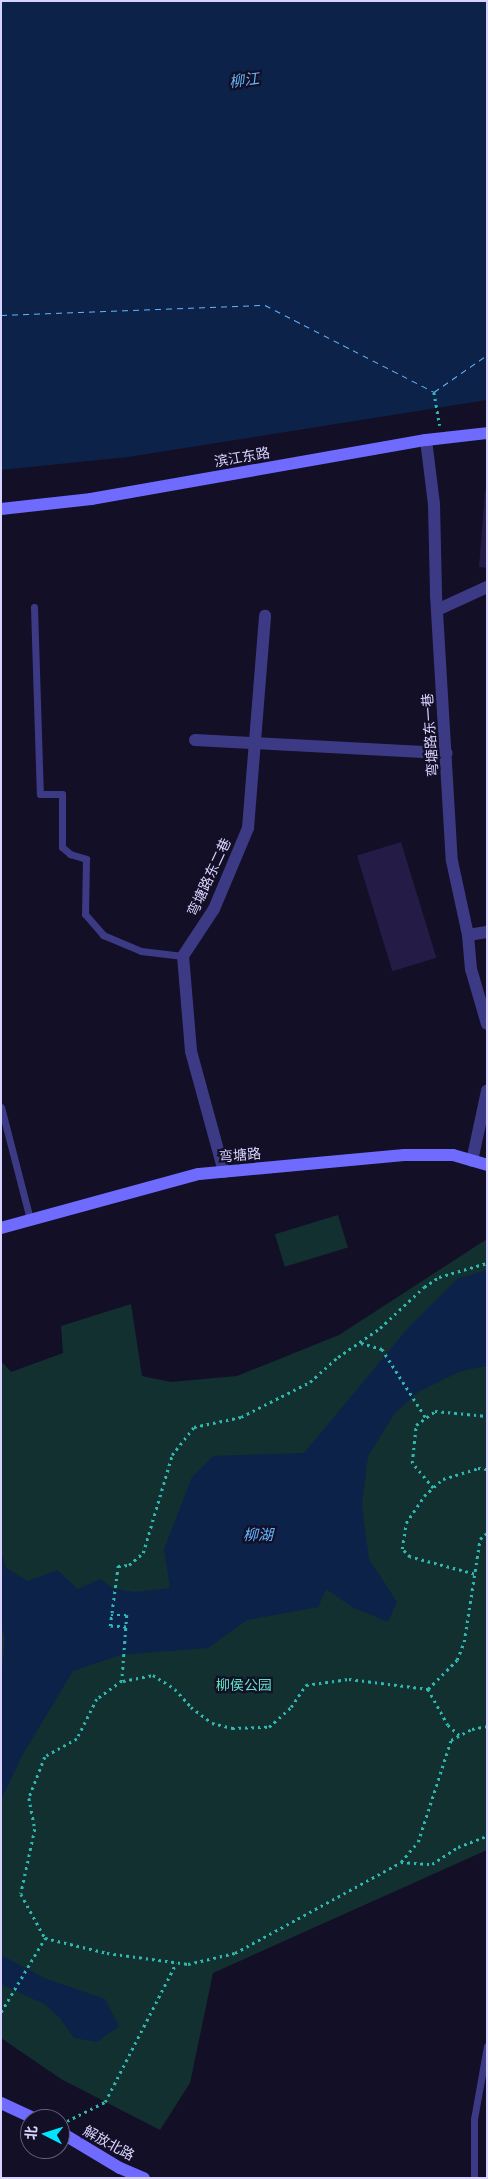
<!DOCTYPE html>
<meta charset="utf-8">
<style>
body{margin:0}
#map{position:relative;width:488px;height:2179px;overflow:hidden;background:#130f26;font-family:Montserrat,"Noto Sans SC",sans-serif}
div>[style]{position:absolute}
[style*='--x']{left:calc(var(--x)*1px);top:calc(var(--y)*1px);width:calc(var(--w)*1px);rotate:calc(var(--a)*1deg)}
.green>*{inset:0;background:#12302f;transform-origin:0 0}
.water>*{inset:0;background:#0c2248}
.ferry>*{height:1px;margin-top:-0.5px;transform-origin:0;background:repeating-linear-gradient(90deg,#62b6ff 0 6px,transparent 0 11px)}
.building>*{inset:0;background:#241b47;transform-origin:0 0}
.path>*{height:2.5px;margin-top:-1.25px;transform-origin:0;background:repeating-linear-gradient(90deg,#2fb8b0 0 2.5px,transparent 0 6.5px)}
.lane>*{height:7px;margin:-3.5px;padding:0 3.5px;transform-origin:3.5px;border-radius:3.5px;background:#3d3a85}
.street>*{height:12px;margin:-6px;padding:0 6px;transform-origin:6px;border-radius:6px;background:#3d3a85}
.secondary>*{height:12px;margin:-6px;padding:0 6px;transform-origin:6px;border-radius:6px;background:#6f6bff}
span{translate:-50% -50%;white-space:nowrap;text-align:center;line-height:1.15;-webkit-text-stroke:4.5px #130f26;paint-order:stroke}
.street-label{font-size:14px;color:#d9d4ff}
.park-label{font-size:14px;color:#5fe0c0}
.water-label{font-size:15px;color:#62b6ff;font-style:italic}
.frame{position:absolute;inset:0;border:2px solid #d9d4ff;pointer-events:none}
.north{position:absolute;left:20px;top:2109px;width:50px;height:50px;box-sizing:border-box;background:#130f26;border:1px solid #625e7d;border-radius:50%;rotate:275deg;font-size:14px;font-weight:700;line-height:20px;text-align:center;color:#d9d4ff}
.north::after{content:'';display:block;margin:auto;width:18px;height:22px;background:#00e5ff;clip-path:polygon(50% 0,100% 100%,50% 72%,0 100%)}
</style>
<div id="map">
<div class="green">
<div style="left:338px;top:1215px;width:34px;height:66px;rotate:73deg"></div>
<div style="clip-path:polygon(487px 1239px,487px 1850px,213px 1973px,190px 2083px,160px 2130px,61px 2079px,1px 2038px,1px 1361px,11px 1372px,63px 1353px,61px 1326px,131px 1304px,142px 1376px,171px 1382px,237px 1376px,339px 1335px)"></div>
</div>
<div class="water">
<div style="clip-path:polygon(1px 1px,487px 1px,487px 400px,128px 457px,1px 470px)"></div>
<div style="clip-path:polygon(487px 1270px,487px 1366px,461px 1371px,418px 1392px,395px 1413px,368px 1456px,362px 1505px,369px 1559px,397px 1602px,388px 1622px,352px 1607px,326px 1589px,318px 1607px,247px 1620px,208px 1648px,120px 1655px,73px 1671px,23px 1754px,1px 1800px,1px 1680px,5px 1637px,1px 1625px,1px 1551px,6px 1568px,28px 1581px,57px 1570px,78px 1589px,100px 1579px,114px 1589px,135px 1592px,170px 1588px,164px 1549px,192px 1477px,213px 1456px,304px 1453px,408px 1328px,457px 1279px)"></div>
<div style="clip-path:polygon(1px 1955px,44px 1978px,105px 1999px,119px 2026px,97px 2042px,74px 2038px,59px 2017px,44px 2004px,1px 1984px)"></div>
</div>
<div class="ferry">
<div style="--x:1;--y:315;--w:264;--a:-2.2"></div>
<div style="--x:265;--y:305;--w:190;--a:27.2"></div>
<div style="--x:434;--y:392;--w:65;--a:-34.9"></div>
</div>
<div class="building">
<div style="clip-path:polygon(485px 491px,487px 491px,487px 568px,479px 567px)"></div>
<div style="left:401px;top:842px;width:121px;height:46px;rotate:73deg"></div>
</div>
<div class="path">
<div style="--x:434;--y:392;--w:34;--a:80"></div>
<div style="--x:361;--y:1343;--w:22;--a:16"></div>
<div style="--x:382;--y:1349;--w:82;--a:57.5"></div>
<div style="--x:433;--y:1488;--w:33;--a:-130"></div>
<div style="--x:412;--y:1463;--w:38;--a:-84"></div>
<div style="--x:416;--y:1425;--w:24;--a:-36"></div>
<div style="--x:435;--y:1411;--w:52;--a:5.5"></div>
<div style="--x:474;--y:1574;--w:66;--a:-165.1"></div>
<div style="--x:410;--y:1557;--w:11;--a:-135"></div>
<div style="--x:402;--y:1549;--w:26;--a:-81"></div>
<div style="--x:406;--y:1523;--w:32;--a:-56"></div>
<div style="--x:424;--y:1496;--w:25;--a:-42"></div>
<div style="--x:443;--y:1479;--w:37;--a:-17"></div>
<div style="--x:478;--y:1468;--w:9;--a:6"></div>
<div style="--x:111;--y:1615;--w:16;--a:0"></div>
<div style="--x:127;--y:1615;--w:66;--a:94.3"></div>
<div style="--x:122;--y:1681;--w:31;--a:144"></div>
<div style="--x:97;--y:1699;--w:45;--a:116.6"></div>
<div style="--x:77;--y:1739;--w:37;--a:151"></div>
<div style="--x:45;--y:1757;--w:44;--a:111.3"></div>
<div style="--x:29;--y:1798;--w:32;--a:79"></div>
<div style="--x:35;--y:1829;--w:66;--a:102.2"></div>
<div style="--x:21;--y:1894;--w:50;--a:61.4"></div>
<div style="--x:45;--y:1938;--w:64;--a:13.6"></div>
<div style="--x:107;--y:1953;--w:82;--a:7.7"></div>
<div style="--x:188;--y:1964;--w:48;--a:-13.2"></div>
<div style="--x:235;--y:1953;--w:189;--a:-28.7"></div>
<div style="--x:401;--y:1862;--w:31;--a:4"></div>
<div style="--x:432;--y:1864;--w:31;--a:-33"></div>
<div style="--x:458;--y:1847;--w:31;--a:-21"></div>
<div style="--x:126;--y:1627;--w:16;--a:-176"></div>
<div style="--x:110;--y:1626;--w:61;--a:-82.4"></div>
<div style="--x:118;--y:1566;--w:11;--a:-5"></div>
<div style="--x:129;--y:1565;--w:18;--a:-41"></div>
<div style="--x:143;--y:1553;--w:102;--a:-73.5"></div>
<div style="--x:172;--y:1455;--w:36;--a:-52"></div>
<div style="--x:194;--y:1427;--w:48;--a:-12"></div>
<div style="--x:241;--y:1417;--w:77;--a:-26.9"></div>
<div style="--x:310;--y:1382;--w:38;--a:-42"></div>
<div style="--x:338;--y:1357;--w:51;--a:-34.6"></div>
<div style="--x:380;--y:1328;--w:60;--a:-43"></div>
<div style="--x:424;--y:1287;--w:18;--a:-34"></div>
<div style="--x:439;--y:1277;--w:50;--a:-16.3"></div>
<div style="--x:123;--y:1681;--w:31;--a:-11"></div>
<div style="--x:153;--y:1675;--w:26;--a:32"></div>
<div style="--x:175;--y:1689;--w:24;--a:48"></div>
<div style="--x:191;--y:1707;--w:26;--a:37"></div>
<div style="--x:212;--y:1723;--w:21;--a:14"></div>
<div style="--x:232;--y:1728;--w:37;--a:-2"></div>
<div style="--x:269;--y:1727;--w:30;--a:-42"></div>
<div style="--x:291;--y:1707;--w:27;--a:-56"></div>
<div style="--x:306;--y:1685;--w:43;--a:-7.9"></div>
<div style="--x:349;--y:1679;--w:80;--a:7.2"></div>
<div style="--x:428;--y:1689;--w:41;--a:-45"></div>
<div style="--x:457;--y:1660;--w:19;--a:-69"></div>
<div style="--x:464;--y:1642;--w:104;--a:-81.2"></div>
<div style="--x:480;--y:1539;--w:9;--a:-41"></div>
<div style="--x:428;--y:1689;--w:41;--a:60.9"></div>
<div style="--x:448;--y:1725;--w:15;--a:42"></div>
<div style="--x:401;--y:1862;--w:26;--a:-50"></div>
<div style="--x:418;--y:1842;--w:107;--a:-72.1"></div>
<div style="--x:451;--y:1740;--w:24;--a:-28"></div>
<div style="--x:472;--y:1729;--w:15;--a:-11"></div>
<div style="--x:1;--y:2012;--w:86;--a:-59.3"></div>
<div style="--x:67;--y:2121;--w:42;--a:-26.6"></div>
<div style="--x:105;--y:2102;--w:156;--a:-62.9"></div>
</div>
<div class="lane">
<div style="--x:34;--y:607;--w:187;--a:88.2"></div>
<div style="--x:40;--y:794;--w:22;--a:0"></div>
<div style="--x:62;--y:794;--w:53;--a:90"></div>
<div style="--x:62;--y:847;--w:11;--a:41"></div>
<div style="--x:70;--y:854;--w:17;--a:17"></div>
<div style="--x:86;--y:859;--w:55;--a:91"></div>
<div style="--x:85;--y:914;--w:28;--a:49"></div>
<div style="--x:103;--y:935;--w:41;--a:22.8"></div>
<div style="--x:141;--y:951;--w:42;--a:6.8"></div>
<div style="--x:1;--y:1107;--w:116;--a:75.5"></div>
<div style="--x:474;--y:2178;--w:59;--a:-90"></div>
<div style="--x:474;--y:2119;--w:74;--a:-79.9"></div>
</div>
<div class="street">
<div style="--x:426;--y:440;--w:64;--a:82.9"></div>
<div style="--x:434;--y:504;--w:91;--a:88.7"></div>
<div style="--x:436;--y:595;--w:266;--a:86.6"></div>
<div style="--x:452;--y:861;--w:76;--a:77.8"></div>
<div style="--x:468;--y:935;--w:34;--a:85"></div>
<div style="--x:471;--y:969;--w:57;--a:73.8"></div>
<div style="--x:437;--y:610;--w:55;--a:-24.7"></div>
<div style="--x:195;--y:740;--w:252;--a:3"></div>
<div style="--x:468;--y:935;--w:19;--a:-9"></div>
<div style="--x:472;--y:1161;--w:72;--a:-77.9"></div>
<div style="--x:224;--y:1172;--w:125;--a:-105.3"></div>
<div style="--x:191;--y:1051;--w:95;--a:-94.8"></div>
<div style="--x:183;--y:956;--w:56;--a:-56.6"></div>
<div style="--x:214;--y:909;--w:88;--a:-67.2"></div>
<div style="--x:248;--y:828;--w:213;--a:-85.4"></div>
</div>
<div class="secondary">
<div style="--x:1;--y:509;--w:91;--a:-6.3"></div>
<div style="--x:91;--y:499;--w:340;--a:-10"></div>
<div style="--x:426;--y:440;--w:61;--a:-6.5"></div>
<div style="--x:1;--y:1228;--w:205;--a:-15.3"></div>
<div style="--x:199;--y:1174;--w:206;--a:-5.3"></div>
<div style="--x:404;--y:1155;--w:49;--a:0"></div>
<div style="--x:453;--y:1155;--w:35;--a:16"></div>
<div style="--x:1;--y:2103;--w:38;--a:25"></div>
<div style="--x:60;--y:2132;--w:70;--a:31"></div>
<div style="--x:120;--y:2168;--w:26;--a:23"></div>
</div>
<div class="street-label">
<span style="left:242px;top:457px;rotate:-10deg">滨江东路</span>
<span style="left:430px;top:735px;rotate:-94deg">弯塘路东一巷</span>
<span style="left:209px;top:877px;rotate:-65deg">弯塘路东二巷</span>
<span style="left:240px;top:1155px;rotate:-5deg">弯塘路</span>
<span style="left:109px;top:2143px;rotate:29deg">解放北路</span>
</div>
<div class="park-label">
<span style="left:244px;top:1685px">柳侯公园</span>
</div>
<div class="water-label">
<span style="left:244px;top:80px;rotate:-7deg">柳江</span>
<span style="left:258px;top:1535px">柳湖</span>
</div>
<div class="frame"></div>
<div class="north">北</div>
</div>
